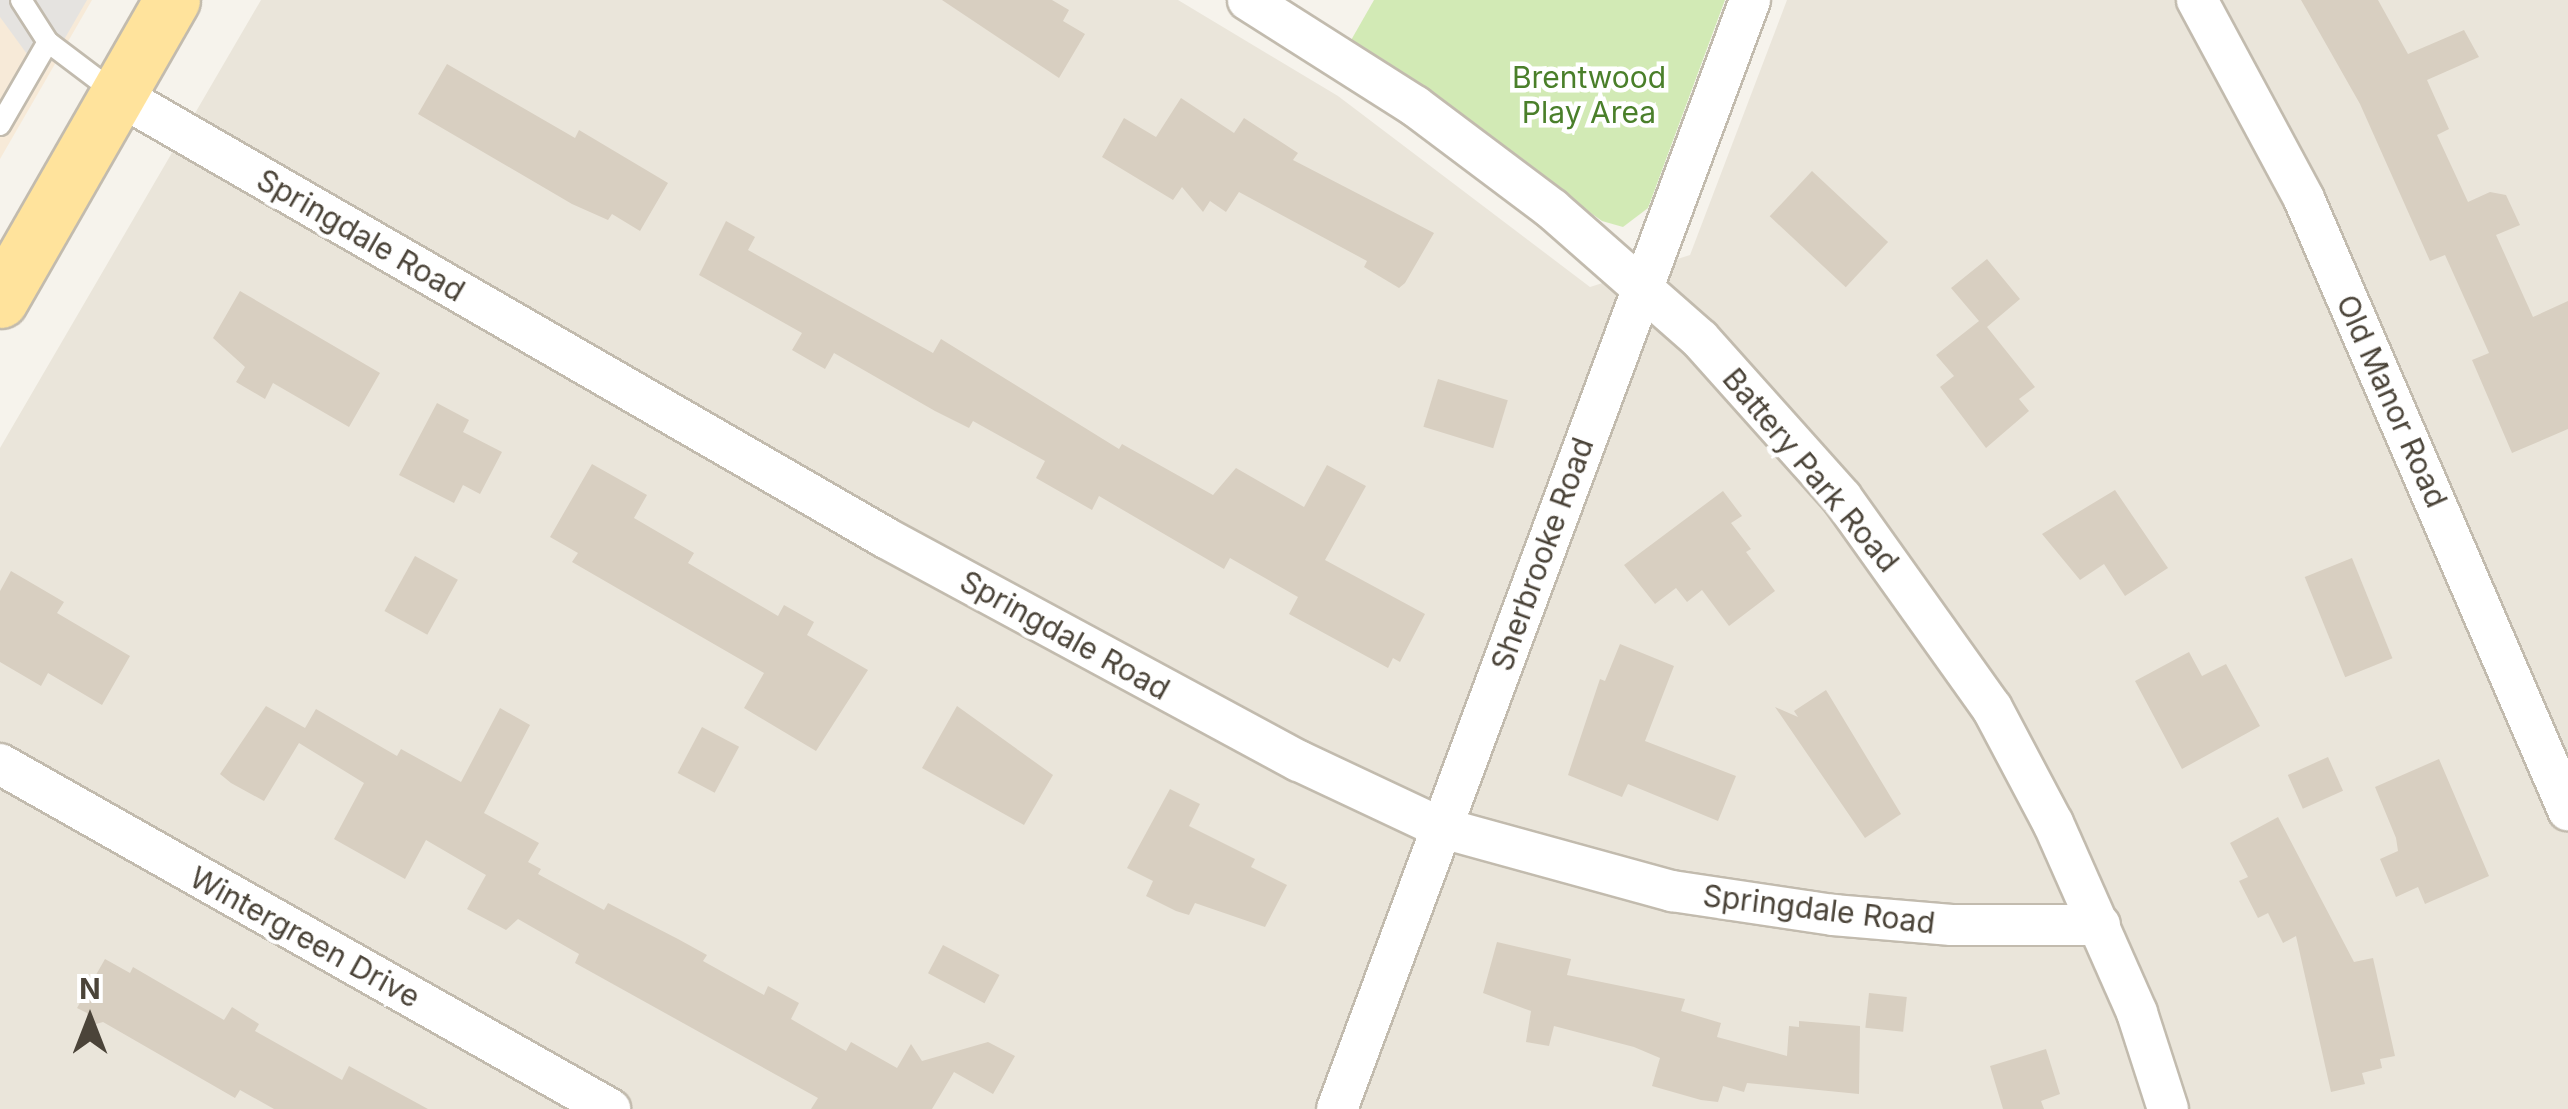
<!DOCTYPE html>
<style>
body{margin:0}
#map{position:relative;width:2568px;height:1109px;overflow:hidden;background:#f6f3ec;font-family:Inter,sans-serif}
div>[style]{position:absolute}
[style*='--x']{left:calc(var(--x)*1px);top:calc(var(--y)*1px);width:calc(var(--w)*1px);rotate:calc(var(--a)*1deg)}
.residential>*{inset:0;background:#eae5da}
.commercial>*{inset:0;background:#f7ead8}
.green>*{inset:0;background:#d2eab5}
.parking>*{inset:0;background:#e5e3e0}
.building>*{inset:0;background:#d8cfc1;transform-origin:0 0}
.roads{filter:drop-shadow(2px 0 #c2bbae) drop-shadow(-2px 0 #c2bbae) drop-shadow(0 2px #c2bbae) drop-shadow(0 -2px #c2bbae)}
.service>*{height:20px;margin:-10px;padding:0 10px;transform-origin:10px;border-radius:10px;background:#fff}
.minor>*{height:40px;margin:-20px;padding:0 20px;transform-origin:20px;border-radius:20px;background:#fff}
.primary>*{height:55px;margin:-27.5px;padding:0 27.5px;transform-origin:27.5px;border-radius:27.5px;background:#ffe39c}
span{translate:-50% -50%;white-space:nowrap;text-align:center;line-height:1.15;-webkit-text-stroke:9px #fff;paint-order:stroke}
.park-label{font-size:30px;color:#4a7f2a}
.street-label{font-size:30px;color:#4b4439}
.north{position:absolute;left:40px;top:969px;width:100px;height:100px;-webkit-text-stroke:8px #fff;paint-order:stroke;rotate:0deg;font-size:28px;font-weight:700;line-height:40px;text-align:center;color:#4b4439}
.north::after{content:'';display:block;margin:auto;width:35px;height:45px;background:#4b4439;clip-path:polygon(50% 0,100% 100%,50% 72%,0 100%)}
</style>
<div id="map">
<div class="residential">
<div style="clip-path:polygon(261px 0,1178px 0,1338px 96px,1590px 287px,1690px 255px,1787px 0,2568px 0,2568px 1109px,0 1109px,0 448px)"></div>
</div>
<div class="commercial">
<div style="clip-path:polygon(0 0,92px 0,0 159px)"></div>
</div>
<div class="green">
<div style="clip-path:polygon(1374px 0,1725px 0,1648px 208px,1623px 227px,1602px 221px,1350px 42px)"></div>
</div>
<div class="parking">
<div style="clip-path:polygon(0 0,87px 0,43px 76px,0 17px)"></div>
</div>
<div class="building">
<div style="clip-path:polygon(942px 0,1052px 0,1069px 10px,1063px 21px,1085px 34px,1059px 78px)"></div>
<div style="clip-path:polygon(2301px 0,2378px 0,2408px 54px,2464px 30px,2479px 57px,2427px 80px,2449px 129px,2437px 135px,2468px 202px,2490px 192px,2506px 195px,2520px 225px,2496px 235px,2533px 317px,2568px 301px,2568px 429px,2512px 453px,2472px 360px,2489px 353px,2445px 255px,2430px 261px,2360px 104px)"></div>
<div style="clip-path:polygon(447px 64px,575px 138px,579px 130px,668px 183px,640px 231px,612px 214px,608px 220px,572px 204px,418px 114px)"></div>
<div style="clip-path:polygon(1181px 98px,1234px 133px,1244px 118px,1298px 153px,1293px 160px,1434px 233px,1405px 283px,1399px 288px,1364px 267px,1367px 261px,1239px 192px,1226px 212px,1210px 201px,1203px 212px,1182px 187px,1173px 200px,1102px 157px,1124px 118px,1156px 137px)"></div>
<div style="left:1812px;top:171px;width:104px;height:62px;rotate:43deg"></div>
<div style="clip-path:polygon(726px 221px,755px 237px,748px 250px,933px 353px,941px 339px,1119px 449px,1122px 444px,1213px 495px,1236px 468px,1304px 507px,1327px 465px,1366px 486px,1325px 560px,1425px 614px,1400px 662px,1393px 658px,1388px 668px,1289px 614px,1298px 597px,1230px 558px,1224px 569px,1099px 496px,1092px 510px,1036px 478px,1045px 461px,973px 421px,969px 428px,935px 411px,834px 353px,825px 369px,792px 350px,802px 333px,699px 275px)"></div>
<div style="clip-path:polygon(1987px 259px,2020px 299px,1987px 327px,2035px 387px,2019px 399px,2029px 411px,1986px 448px,1940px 387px,1954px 376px,1936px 355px,1979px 321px,1951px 288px)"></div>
<div style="clip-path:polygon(240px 291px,380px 373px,349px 427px,273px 383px,265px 399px,236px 382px,245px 367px,213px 338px)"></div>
<div style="left:1438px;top:379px;width:73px;height:50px;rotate:17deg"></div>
<div style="clip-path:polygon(437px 403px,469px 420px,463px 432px,502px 452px,480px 494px,463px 485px,454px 503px,399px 475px)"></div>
<div style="clip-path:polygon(592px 464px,647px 495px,634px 518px,694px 553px,688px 563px,778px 616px,784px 605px,814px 622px,807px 635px,868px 670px,816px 751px,744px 708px,764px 673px,572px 562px,578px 553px,550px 537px)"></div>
<div style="clip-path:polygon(2115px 490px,2168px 568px,2125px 596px,2104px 564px,2080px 580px,2042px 534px)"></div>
<div style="clip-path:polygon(1723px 491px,1742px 516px,1731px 523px,1751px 549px,1746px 552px,1775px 591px,1729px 626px,1702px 590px,1687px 602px,1676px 588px,1655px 604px,1624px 565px)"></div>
<div style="left:415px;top:556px;width:49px;height:63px;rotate:29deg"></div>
<div style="left:2352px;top:558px;width:108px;height:51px;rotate:68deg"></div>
<div style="clip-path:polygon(11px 571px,64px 602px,57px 613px,130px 656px,102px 705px,48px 673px,41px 686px,0 662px,0 591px)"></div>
<div style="clip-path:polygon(1620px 644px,1674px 666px,1645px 741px,1736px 776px,1718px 821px,1628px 784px,1622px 797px,1568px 775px,1600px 679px,1605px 681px)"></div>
<div style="clip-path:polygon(2189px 652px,2202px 676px,2226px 664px,2260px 726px,2182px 769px,2135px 681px)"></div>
<div style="clip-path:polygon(1826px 690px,1901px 814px,1865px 838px,1775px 707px,1798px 717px,1794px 711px)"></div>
<div style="clip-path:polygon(266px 706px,305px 728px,316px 709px,397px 756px,401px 749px,461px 782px,500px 708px,530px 725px,484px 813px,539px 843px,528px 862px,541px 869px,538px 874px,604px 910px,608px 903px,678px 939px,707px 955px,703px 961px,764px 995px,768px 986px,799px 1003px,791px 1019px,846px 1051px,851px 1042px,897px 1068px,911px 1044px,922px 1061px,988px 1042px,1015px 1056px,993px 1094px,954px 1072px,932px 1109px,811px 1109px,818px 1098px,575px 963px,579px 954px,518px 919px,506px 930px,467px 909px,486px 875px,426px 840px,405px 879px,334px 839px,364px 783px,299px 743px,264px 801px,231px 783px,220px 774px)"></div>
<div style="clip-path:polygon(957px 706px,1053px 775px,1024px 825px,922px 768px)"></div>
<div style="left:702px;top:727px;width:42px;height:52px;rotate:28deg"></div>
<div style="left:2328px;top:757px;width:37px;height:44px;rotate:66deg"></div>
<div style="clip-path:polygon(2439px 759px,2489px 876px,2425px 904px,2418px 887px,2396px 897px,2380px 859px,2398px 851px,2396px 838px,2375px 787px)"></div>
<div style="clip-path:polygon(1170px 789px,1200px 804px,1189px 826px,1255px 859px,1251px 867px,1287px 885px,1265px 927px,1195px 903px,1189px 915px,1176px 911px,1146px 896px,1153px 881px,1127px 868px)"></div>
<div style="clip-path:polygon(2278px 817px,2354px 962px,2373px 958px,2395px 1056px,2380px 1059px,2382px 1068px,2362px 1073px,2365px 1084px,2331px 1092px,2296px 936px,2283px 943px,2268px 913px,2258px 918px,2239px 881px,2248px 877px,2230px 843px)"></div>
<div style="clip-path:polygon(1497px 942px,1571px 959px,1567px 975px,1685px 999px,1681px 1011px,1721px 1023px,1717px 1037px,1787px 1056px,1789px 1026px,1799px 1027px,1799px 1021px,1860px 1026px,1859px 1094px,1747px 1083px,1744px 1092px,1723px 1086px,1718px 1102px,1701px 1100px,1652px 1086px,1660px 1058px,1634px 1047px,1554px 1026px,1549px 1046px,1526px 1042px,1531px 1011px,1483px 993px)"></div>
<div style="left:943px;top:945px;width:64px;height:32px;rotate:28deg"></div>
<div style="clip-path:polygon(105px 959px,130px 973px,133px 967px,224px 1020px,232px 1007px,259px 1024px,255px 1031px,342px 1080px,349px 1066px,428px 1109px,274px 1109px,240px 1090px,235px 1098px,103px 1022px,89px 1026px,87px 1013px,77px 1008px)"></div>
<div style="left:1869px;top:993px;width:38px;height:35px;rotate:6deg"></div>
<div style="clip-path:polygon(2046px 1049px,2060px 1094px,2041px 1101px,2044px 1109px,2003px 1109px,1990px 1066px)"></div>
</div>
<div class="roads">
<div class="service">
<div style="--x:21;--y:0;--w:50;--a:57.3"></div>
<div style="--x:48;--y:42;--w:83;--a:37.1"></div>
<div style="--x:0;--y:125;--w:96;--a:-60"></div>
</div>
<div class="minor">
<div style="--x:1248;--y:0;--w:198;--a:32.4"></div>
<div style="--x:1415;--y:106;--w:171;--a:36.9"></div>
<div style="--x:1552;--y:209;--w:197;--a:41.3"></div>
<div style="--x:1700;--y:339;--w:213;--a:48.2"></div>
<div style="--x:1842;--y:498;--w:258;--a:54.5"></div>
<div style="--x:1992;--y:708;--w:130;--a:62.1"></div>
<div style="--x:2053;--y:823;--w:208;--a:66.1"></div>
<div style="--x:2137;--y:1013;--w:101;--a:72.1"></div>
<div style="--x:2197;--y:0;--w:226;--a:61.7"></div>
<div style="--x:2304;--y:199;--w:666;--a:66.63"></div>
<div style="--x:117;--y:94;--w:888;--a:30"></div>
<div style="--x:886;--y:538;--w:469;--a:28.4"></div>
<div style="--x:1299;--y:761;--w:155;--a:25.2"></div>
<div style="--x:1439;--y:827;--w:242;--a:15.4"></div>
<div style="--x:1672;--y:891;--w:163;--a:8.5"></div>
<div style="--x:1833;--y:915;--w:119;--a:4.8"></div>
<div style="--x:1952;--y:925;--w:148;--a:0"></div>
<div style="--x:0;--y:764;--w:701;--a:29.49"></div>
<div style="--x:1337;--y:1109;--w:1183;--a:-69.57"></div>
</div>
<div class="primary">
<div style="--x:0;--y:300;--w:346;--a:-60.2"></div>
</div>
</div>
<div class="park-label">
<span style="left:1589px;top:94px">Brentwood<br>Play Area</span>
</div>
<div class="street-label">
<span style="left:361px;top:235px;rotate:30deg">Springdale Road</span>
<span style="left:2392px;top:401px;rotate:66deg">Old Manor Road</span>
<span style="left:1811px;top:470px;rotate:50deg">Battery Park Road</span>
<span style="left:1542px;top:554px;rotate:-70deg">Sherbrooke Road</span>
<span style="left:1065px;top:635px;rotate:29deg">Springdale Road</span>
<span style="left:1819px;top:909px;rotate:7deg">Springdale Road</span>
<span style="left:305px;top:937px;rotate:29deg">Wintergreen Drive</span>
</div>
<div class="north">N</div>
</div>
